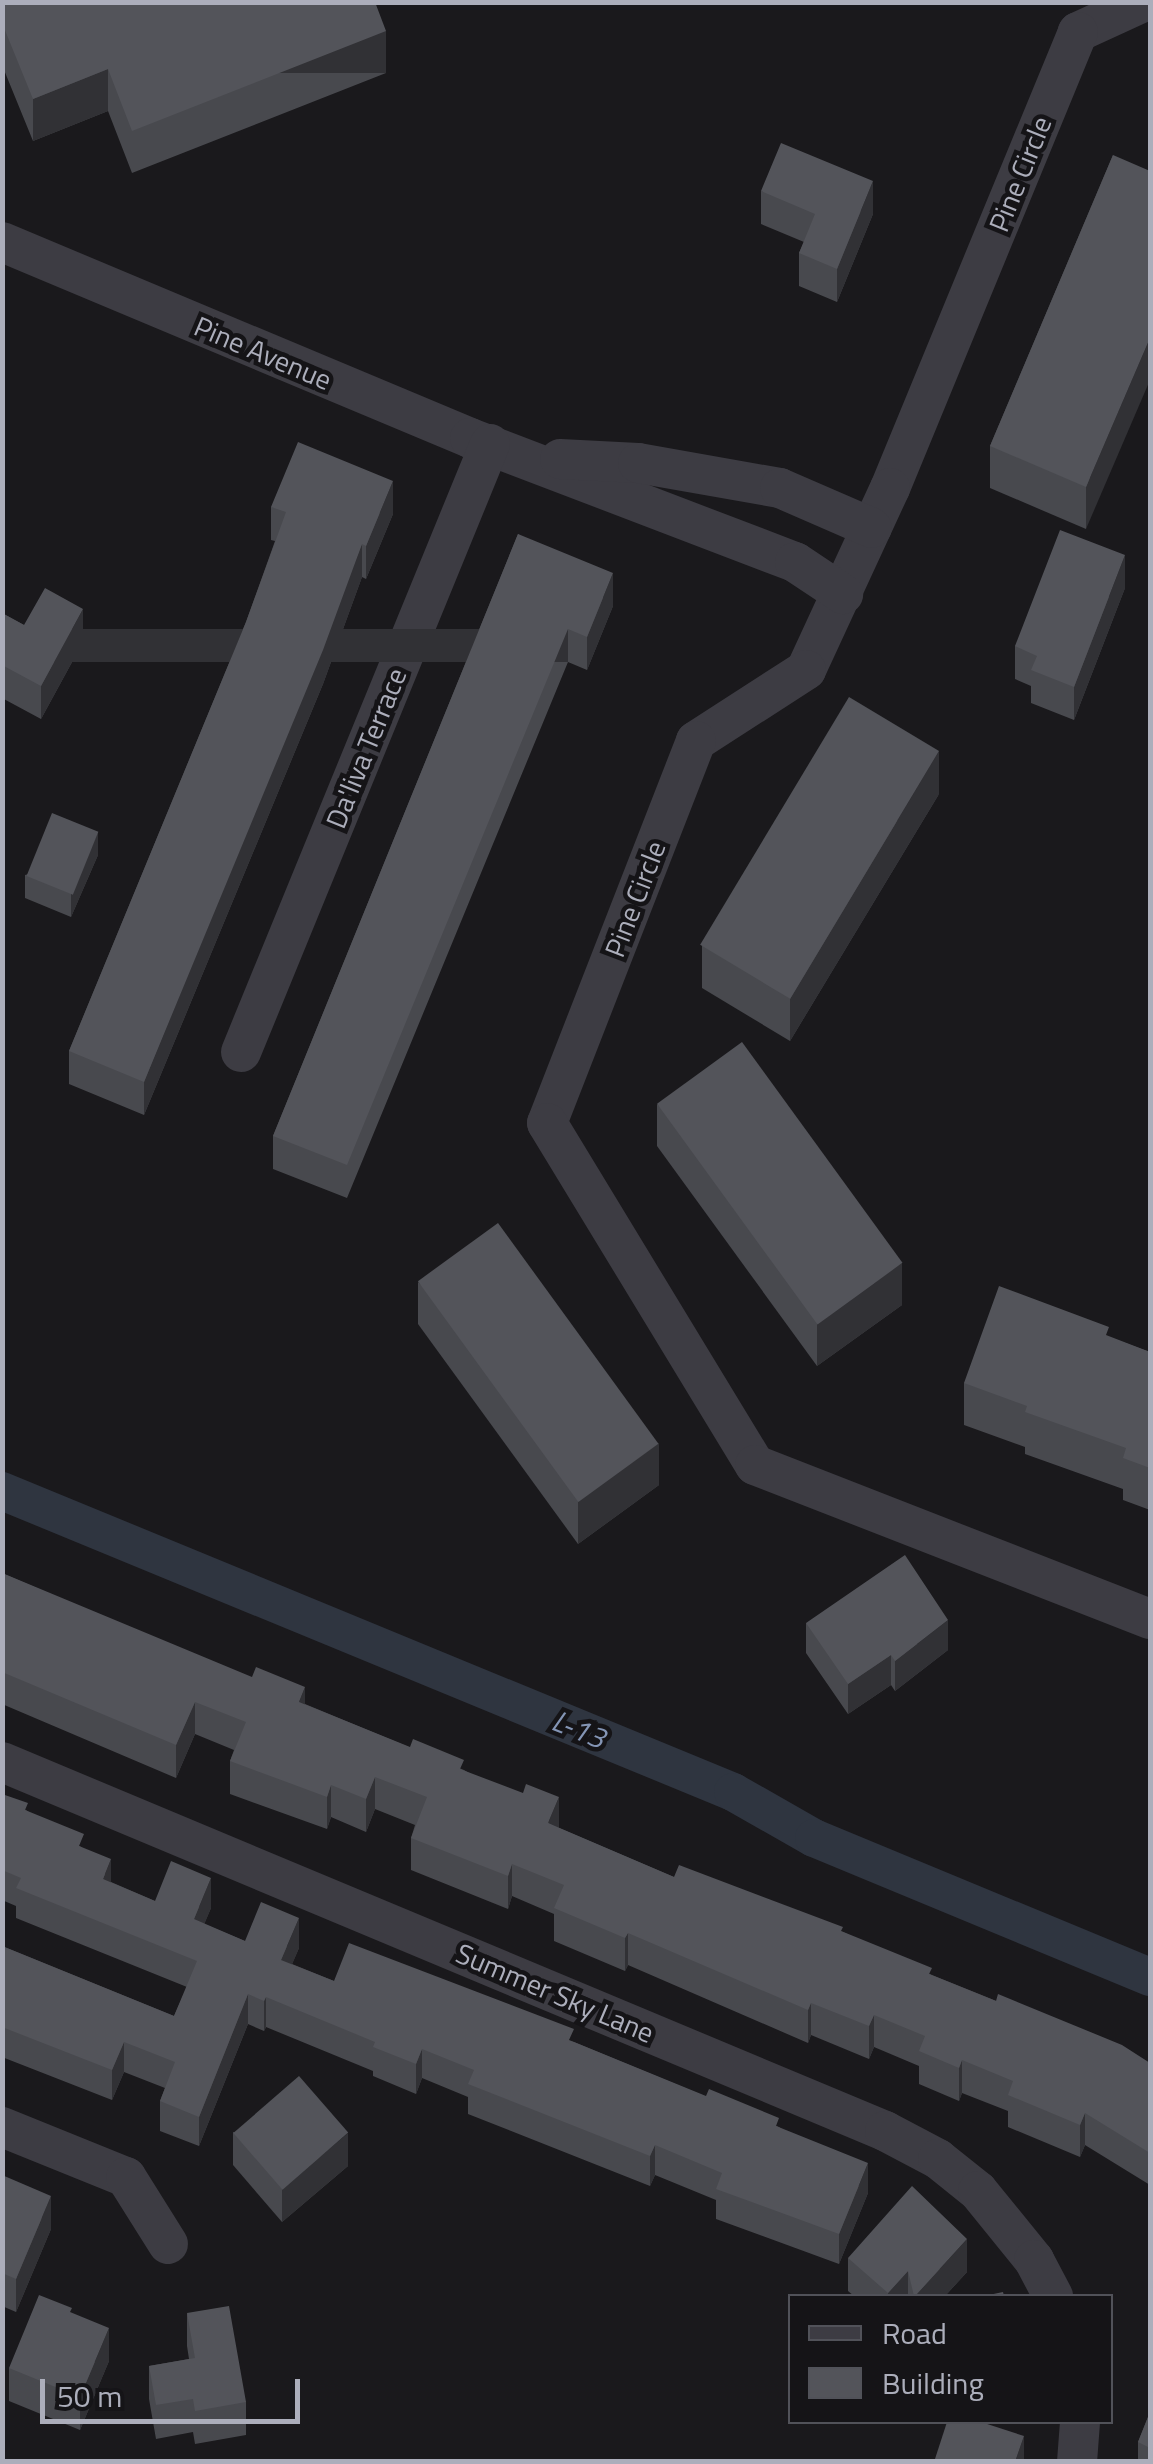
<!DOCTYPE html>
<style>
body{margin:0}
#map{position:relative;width:1153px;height:2464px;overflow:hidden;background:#1a191c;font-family:"Titillium Web",sans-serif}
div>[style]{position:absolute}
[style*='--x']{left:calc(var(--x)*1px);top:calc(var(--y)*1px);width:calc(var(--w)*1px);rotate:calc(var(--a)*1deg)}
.canal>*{height:38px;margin:-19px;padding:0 19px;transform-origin:19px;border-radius:19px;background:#2f3540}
.street>*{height:40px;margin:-20px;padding:0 20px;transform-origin:20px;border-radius:20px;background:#3d3c43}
.wall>*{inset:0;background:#48494e}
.shaded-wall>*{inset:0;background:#313135;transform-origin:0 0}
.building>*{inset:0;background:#53545a;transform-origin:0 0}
span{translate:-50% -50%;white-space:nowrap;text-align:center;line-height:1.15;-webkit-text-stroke:9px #151417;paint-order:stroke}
.street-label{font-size:28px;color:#acaebb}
.water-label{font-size:30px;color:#8495b5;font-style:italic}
.frame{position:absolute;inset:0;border:5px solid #acaebb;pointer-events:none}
.legend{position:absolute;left:788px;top:2294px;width:325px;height:130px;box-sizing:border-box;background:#151417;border:2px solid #515259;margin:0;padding:12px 18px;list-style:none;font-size:30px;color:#acaebb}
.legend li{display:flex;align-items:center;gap:20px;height:50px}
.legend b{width:50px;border:2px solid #515259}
.scale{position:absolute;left:40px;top:2379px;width:260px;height:45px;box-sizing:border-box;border:5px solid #acaebb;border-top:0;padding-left:12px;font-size:30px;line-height:35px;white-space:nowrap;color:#acaebb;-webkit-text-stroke:8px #151417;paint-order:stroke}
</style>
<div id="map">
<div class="canal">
<div style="--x:2;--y:1491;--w:791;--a:22.38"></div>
<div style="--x:733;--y:1792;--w:93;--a:29.6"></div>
<div style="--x:814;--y:1838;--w:364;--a:22.5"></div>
</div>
<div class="street">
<div style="--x:1143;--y:2;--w:72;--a:155.2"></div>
<div style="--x:1078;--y:32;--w:493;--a:112.4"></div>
<div style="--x:890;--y:488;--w:200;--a:114.8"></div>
<div style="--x:806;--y:670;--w:131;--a:147.2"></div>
<div style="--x:696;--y:741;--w:410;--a:111.3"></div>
<div style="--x:547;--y:1123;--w:400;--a:58.7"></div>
<div style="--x:755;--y:1465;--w:424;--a:21.3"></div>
<div style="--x:2;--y:242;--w:507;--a:22.72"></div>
<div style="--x:470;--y:438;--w:348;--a:20.9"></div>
<div style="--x:795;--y:562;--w:58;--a:33.7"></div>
<div style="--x:560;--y:459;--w:78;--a:2.9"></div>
<div style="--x:638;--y:463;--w:144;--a:10"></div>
<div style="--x:780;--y:488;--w:100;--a:23.5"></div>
<div style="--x:241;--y:1052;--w:657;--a:-67.73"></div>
<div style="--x:2;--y:1762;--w:957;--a:22.68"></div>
<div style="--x:885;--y:2131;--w:60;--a:27.8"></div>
<div style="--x:938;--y:2159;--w:51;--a:38.7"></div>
<div style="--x:978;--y:2191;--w:89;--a:50.9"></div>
<div style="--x:1034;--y:2260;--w:41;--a:62.2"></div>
<div style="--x:2;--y:2127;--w:134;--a:22"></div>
<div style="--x:126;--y:2177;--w:79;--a:57.9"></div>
<div style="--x:1077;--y:2462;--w:40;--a:-85.7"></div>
</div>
<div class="wall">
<div style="clip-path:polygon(2px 2px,386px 73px,132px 173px,108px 111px,33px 141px,2px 65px)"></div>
<div style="clip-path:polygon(1113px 155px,1086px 529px,990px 488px,990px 446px)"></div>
<div style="clip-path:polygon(761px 191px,873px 214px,837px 302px,799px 286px,799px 253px,804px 242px,761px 224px)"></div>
<div style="clip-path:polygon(271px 507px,393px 514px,366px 579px,362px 577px,323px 684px,144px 1115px,69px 1084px,69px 1051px,246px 622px,275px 541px,271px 540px)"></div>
<div style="clip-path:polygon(518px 534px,613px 606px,587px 670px,568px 662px,347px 1198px,273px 1169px,273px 1136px)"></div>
<div style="clip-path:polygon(1125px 588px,1074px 720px,1031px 703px,1031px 686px,1015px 679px,1015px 646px)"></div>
<div style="clip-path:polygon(2px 613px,24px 625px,83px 642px,41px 719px,2px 698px)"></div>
<div style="clip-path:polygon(939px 794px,790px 1041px,702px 988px,702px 946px)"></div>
<div style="clip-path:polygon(98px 855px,71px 917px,25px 898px,25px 875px)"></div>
<div style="clip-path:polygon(657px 1104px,902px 1305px,817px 1366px,657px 1146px)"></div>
<div style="clip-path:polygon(418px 1282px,659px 1485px,578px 1544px,418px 1324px)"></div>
<div style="clip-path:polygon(1109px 1337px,1150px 1352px,1150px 1510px,1123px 1500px,1123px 1489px,1025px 1454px,1025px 1447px,964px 1425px,964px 1383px)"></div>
<div style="clip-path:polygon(2px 1573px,305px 1704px,464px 1770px,559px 1828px,674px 1877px,843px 1932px,932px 1975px,1150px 2063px,1150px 2185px,1085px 2145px,1080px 2157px,1008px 2127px,1008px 2111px,962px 2093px,959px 2101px,919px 2084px,919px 2066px,874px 2047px,869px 2059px,811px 2035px,808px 2043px,628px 1965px,625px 1971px,554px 1941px,554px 1914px,512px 1896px,508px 1909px,411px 1870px,411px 1838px,415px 1825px,375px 1809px,366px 1832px,331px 1817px,327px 1829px,230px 1794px,230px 1761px,234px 1750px,195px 1734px,176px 1778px,2px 1704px)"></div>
<div style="clip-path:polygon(806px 1623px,948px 1650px,895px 1691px,891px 1685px,848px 1714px,806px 1653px)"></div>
<div style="clip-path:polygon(2px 1794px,84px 1849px,111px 1882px,155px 1901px,211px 1908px,204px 1924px,245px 1941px,299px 1948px,292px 1964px,334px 1981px,574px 2042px,779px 2127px,868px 2193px,839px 2264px,716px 2219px,716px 2200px,655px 2175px,650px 2186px,468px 2114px,468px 2097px,422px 2078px,416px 2094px,373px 2076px,373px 2071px,266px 2027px,264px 2031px,248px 2024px,199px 2146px,160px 2131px,160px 2101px,165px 2088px,124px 2072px,112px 2100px,2px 2057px,2px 1946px,174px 2016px,187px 1987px,16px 1918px,16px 1906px,2px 1900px)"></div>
<div style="clip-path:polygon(233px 2132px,348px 2166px,282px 2222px,233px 2165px)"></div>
<div style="clip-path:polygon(2px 2175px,51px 2229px,16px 2312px,2px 2306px)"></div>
<div style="clip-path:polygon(848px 2258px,967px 2272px,945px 2296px,854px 2296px,848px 2291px)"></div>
<div style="clip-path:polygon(187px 2313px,246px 2402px,246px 2435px,195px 2444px,193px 2432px,156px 2439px,149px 2399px,149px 2366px,189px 2359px,187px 2346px)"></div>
<div style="clip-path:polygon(109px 2361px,80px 2430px,9px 2401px,9px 2368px)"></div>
<div style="clip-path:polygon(1150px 2412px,1150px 2462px,1138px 2462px,1138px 2442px)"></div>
</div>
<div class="shaded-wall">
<div style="left:386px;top:31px;width:42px;height:273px;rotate:90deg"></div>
<div style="clip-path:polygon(108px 69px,108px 111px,33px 141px,33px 99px)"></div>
<div style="clip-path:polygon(873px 181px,873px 214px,837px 302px,837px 269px)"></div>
<div style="clip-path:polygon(1150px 338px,1150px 380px,1086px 529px,1086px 487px)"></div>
<div style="clip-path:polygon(393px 481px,393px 514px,366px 579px,366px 546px)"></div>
<div style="clip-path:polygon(362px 544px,362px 577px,323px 684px,144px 1115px,144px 1082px)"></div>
<div style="clip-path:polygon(1125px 555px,1125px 588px,1074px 720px,1074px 687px)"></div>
<div style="clip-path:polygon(613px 573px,613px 606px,587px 670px,587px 637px)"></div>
<div style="clip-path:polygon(83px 609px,83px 642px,41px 719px,41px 686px)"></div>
<div style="left:568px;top:629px;width:33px;height:580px;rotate:90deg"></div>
<div style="clip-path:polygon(939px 751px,939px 794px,790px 1041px,790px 999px)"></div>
<div style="clip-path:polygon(98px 832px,98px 855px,71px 917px,71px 894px)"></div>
<div style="clip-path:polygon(902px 1263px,902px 1305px,817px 1366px,817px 1324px)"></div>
<div style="clip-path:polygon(659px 1443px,659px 1485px,578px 1544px,578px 1501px)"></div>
<div style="clip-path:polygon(948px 1620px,948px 1650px,895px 1691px,895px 1661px)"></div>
<div style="clip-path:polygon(891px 1655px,891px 1685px,848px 1714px,848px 1684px)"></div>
<div style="clip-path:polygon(305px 1687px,305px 1720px,299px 1702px)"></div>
<div style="clip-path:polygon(195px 1702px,195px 1734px,176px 1778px,176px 1745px)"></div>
<div style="clip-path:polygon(375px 1777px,375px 1809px,366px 1832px,366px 1799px)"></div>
<div style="clip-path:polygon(331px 1785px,331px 1817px,327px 1829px,327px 1797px)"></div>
<div style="clip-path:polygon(559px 1797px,559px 1829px,548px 1823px)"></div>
<div style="clip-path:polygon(111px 1859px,111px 1889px,103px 1879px)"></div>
<div style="clip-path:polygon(512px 1864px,512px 1896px,508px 1909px,508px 1876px)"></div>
<div style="clip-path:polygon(211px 1878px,211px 1908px,194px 1949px,194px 1919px)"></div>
<div style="clip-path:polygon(299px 1918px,299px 1948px,281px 1990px,281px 1960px)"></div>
<div style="clip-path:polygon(628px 1933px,628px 1965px,625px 1971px,625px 1938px)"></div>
<div style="clip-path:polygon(248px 1994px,248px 2024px,199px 2146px,199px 2117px)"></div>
<div style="clip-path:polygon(266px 1997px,266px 2027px,264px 2031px,264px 2001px)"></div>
<div style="clip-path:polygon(811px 2003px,811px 2035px,808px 2043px,808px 2010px)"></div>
<div style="clip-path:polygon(874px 2015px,874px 2047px,869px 2059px,869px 2026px)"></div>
<div style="clip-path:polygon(124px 2042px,124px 2072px,112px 2100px,112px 2070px)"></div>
<div style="clip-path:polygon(422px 2049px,422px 2078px,416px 2094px,416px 2064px)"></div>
<div style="clip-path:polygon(962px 2060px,962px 2093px,959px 2101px,959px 2068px)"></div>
<div style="clip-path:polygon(1085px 2113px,1085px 2145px,1080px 2157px,1080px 2125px)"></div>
<div style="clip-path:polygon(348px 2133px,348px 2166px,282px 2222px,282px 2189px)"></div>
<div style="clip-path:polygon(655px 2145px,655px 2175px,650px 2186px,650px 2156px)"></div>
<div style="clip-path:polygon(868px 2163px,868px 2193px,839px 2264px,839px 2234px)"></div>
<div style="clip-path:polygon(51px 2196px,51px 2229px,16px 2312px,16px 2279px)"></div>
<div style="clip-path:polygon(967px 2239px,967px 2272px,945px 2296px,915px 2296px)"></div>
<div style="clip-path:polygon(908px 2271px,908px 2296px,888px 2296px,888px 2293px)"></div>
<div style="clip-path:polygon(109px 2328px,109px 2361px,80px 2430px,80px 2397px)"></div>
<div style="clip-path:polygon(1024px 2436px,1024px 2462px,1015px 2462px)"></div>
</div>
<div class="building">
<div style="clip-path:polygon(2px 2px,375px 2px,386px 31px,132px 131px,108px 69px,33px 99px,2px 23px)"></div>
<div style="clip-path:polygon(781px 143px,873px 181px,837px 269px,799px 253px,815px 214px,761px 191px)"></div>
<div style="clip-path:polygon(1113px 155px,1150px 171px,1150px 338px,1086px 487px,990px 446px)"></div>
<div style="clip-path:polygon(298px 442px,393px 481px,366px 546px,362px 544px,323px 650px,144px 1082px,69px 1051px,246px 622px,286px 512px,271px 507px)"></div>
<div style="clip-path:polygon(1060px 530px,1125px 555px,1074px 687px,1031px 670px,1037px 656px,1015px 646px)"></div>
<div style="clip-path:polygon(518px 534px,613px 573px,587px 637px,568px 629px,347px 1165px,273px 1136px)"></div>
<div style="clip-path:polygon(45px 588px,83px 609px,41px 686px,2px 665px,2px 613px,24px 625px)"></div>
<div style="left:849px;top:697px;width:105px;height:289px;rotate:31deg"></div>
<div style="left:52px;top:813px;width:50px;height:68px;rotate:22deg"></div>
<div style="left:742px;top:1042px;width:273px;height:105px;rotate:54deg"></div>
<div style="left:498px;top:1223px;width:273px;height:99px;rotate:54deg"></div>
<div style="clip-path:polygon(999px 1286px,1109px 1327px,1106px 1335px,1150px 1352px,1150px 1468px,1123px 1458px,1126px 1448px,1025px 1412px,1027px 1406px,964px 1383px)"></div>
<div style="clip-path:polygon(905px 1555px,948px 1620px,895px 1661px,891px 1655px,848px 1684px,806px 1623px)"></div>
<div style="clip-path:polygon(2px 1573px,252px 1677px,256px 1667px,305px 1687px,299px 1702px,410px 1747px,413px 1739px,464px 1760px,460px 1769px,523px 1793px,526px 1784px,559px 1797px,548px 1823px,674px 1877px,679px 1865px,843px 1927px,841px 1931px,932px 1968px,929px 1974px,996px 2001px,998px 1994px,1122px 2045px,1150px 2063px,1150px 2153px,1085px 2113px,1080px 2125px,1008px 2095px,1013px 2081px,962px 2060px,959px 2068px,919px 2051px,925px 2036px,874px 2015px,869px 2026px,811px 2003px,808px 2010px,628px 1933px,625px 1938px,554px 1908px,564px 1885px,512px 1864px,508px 1876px,411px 1838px,427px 1797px,375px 1777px,366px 1799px,331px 1785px,327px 1797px,230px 1761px,246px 1722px,195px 1702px,176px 1745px,2px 1672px)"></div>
<div style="clip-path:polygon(2px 1794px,28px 1803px,25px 1810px,84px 1834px,79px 1846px,111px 1859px,103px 1879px,155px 1901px,171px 1861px,211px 1878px,194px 1919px,245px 1941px,261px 1902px,299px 1918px,281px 1960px,334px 1981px,349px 1943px,574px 2029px,569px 2040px,706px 2096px,709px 2089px,779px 2118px,776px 2126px,868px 2163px,839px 2234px,716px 2189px,722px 2173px,655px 2145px,650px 2156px,468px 2084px,474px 2070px,422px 2049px,416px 2064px,373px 2047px,375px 2042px,266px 1997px,264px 2001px,248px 1994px,199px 2117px,160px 2101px,175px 2062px,124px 2042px,112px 2070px,2px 2027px,2px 1946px,174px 2016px,197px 1961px,16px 1888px,21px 1878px,2px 1870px)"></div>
<div style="left:299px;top:2076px;width:75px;height:87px;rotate:49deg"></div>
<div style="clip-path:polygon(2px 2175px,51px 2196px,16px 2279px,2px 2273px)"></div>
<div style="clip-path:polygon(912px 2186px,967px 2239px,915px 2296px,914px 2296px,908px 2271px,888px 2293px,848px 2258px)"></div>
<div style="clip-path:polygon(1003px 2292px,1004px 2296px,984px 2296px)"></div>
<div style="clip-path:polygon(39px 2295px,72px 2308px,70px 2312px,109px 2328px,80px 2397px,9px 2368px)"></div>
<div style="clip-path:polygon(229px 2306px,246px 2402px,195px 2411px,193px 2399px,156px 2405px,149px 2366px,195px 2358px,187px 2313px)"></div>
<div style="clip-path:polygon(1150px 2412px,1150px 2448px,1138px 2442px)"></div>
<div style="clip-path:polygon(947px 2422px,981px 2422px,1024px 2436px,1015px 2462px,934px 2462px)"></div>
</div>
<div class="street-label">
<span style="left:1020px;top:174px;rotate:-68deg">Pine Circle</span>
<span style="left:263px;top:353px;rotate:23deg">Pine Avenue</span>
<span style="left:366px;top:748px;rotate:-68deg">Da'liva Terrace</span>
<span style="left:635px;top:899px;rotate:-69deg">Pine Circle</span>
<span style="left:555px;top:1993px;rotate:23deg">Summer Sky Lane</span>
</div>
<div class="water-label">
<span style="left:579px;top:1729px;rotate:22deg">L-13</span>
</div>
<div class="frame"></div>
<ul class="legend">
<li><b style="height:12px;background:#3d3c43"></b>Road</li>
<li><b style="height:28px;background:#53545a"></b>Building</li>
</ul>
<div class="scale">50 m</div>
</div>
